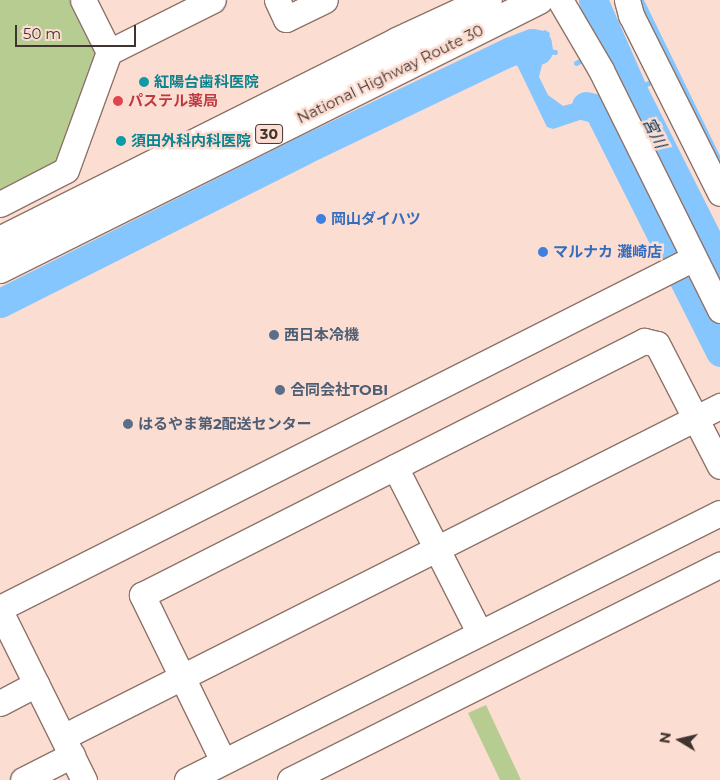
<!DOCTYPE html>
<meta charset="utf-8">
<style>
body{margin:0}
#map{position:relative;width:720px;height:780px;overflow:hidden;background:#fcddd2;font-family:Montserrat,"Noto Sans JP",sans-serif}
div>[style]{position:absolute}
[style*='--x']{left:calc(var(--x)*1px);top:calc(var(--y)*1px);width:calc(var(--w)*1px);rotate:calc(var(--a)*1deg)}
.green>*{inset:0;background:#b6cc90}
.water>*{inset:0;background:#85c6fe}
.stream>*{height:5px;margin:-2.5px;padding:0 2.5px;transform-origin:2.5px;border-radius:2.5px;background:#85c6fe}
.river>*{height:29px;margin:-14.5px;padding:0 14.5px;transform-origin:14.5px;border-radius:14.5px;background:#85c6fe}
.roads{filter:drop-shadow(1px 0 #8e7369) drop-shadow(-1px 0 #8e7369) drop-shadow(0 1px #8e7369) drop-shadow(0 -1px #8e7369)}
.minor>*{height:25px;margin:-12.5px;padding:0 12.5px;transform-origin:12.5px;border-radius:12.5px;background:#fff}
.highway>*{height:28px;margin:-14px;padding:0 14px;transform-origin:14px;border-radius:14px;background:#fff}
.dots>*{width:14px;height:14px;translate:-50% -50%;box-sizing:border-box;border:2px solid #fcddd2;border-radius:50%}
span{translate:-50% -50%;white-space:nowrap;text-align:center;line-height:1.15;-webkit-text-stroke:5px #fcddd2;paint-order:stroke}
.shield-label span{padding:1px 4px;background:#fcddd2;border:1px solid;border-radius:4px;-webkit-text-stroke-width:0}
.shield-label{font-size:14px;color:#403430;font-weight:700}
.street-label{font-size:15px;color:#403430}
.culture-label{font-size:15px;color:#0d838f;font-weight:700}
.left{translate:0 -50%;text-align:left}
.health-label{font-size:15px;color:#be3a42;font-weight:700}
.shop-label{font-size:15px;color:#366cbe;font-weight:700}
.service-label{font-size:15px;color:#4e5e75;font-weight:700}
.water-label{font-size:16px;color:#003457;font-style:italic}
.north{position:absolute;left:655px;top:715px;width:50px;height:50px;-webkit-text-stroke:4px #fcddd2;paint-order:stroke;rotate:279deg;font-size:14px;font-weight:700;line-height:20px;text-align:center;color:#403430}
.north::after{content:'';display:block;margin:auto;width:18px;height:22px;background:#403430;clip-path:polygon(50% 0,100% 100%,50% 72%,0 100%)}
.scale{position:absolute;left:15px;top:25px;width:121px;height:22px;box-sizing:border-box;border:2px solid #403430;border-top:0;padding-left:6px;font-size:15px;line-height:18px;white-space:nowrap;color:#403430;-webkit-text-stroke:4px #fcddd2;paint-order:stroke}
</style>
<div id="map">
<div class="green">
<div style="clip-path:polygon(0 0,76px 0,99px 42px,67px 159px,0 197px)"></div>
<div style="clip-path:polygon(486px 705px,521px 780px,500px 780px,468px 713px)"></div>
</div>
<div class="water">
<div style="clip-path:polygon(545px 30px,550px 33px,539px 77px,548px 95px,563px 106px,596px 97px,606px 103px,607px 115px,615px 130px,605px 134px,593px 121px,583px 119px,553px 129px,547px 127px,518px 67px,504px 48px)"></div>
</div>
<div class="stream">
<div style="--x:641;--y:0;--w:180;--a:64"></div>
<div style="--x:538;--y:50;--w:17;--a:7"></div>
<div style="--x:598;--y:51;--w:16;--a:-27"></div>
<div style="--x:576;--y:63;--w:10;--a:-29"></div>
<div style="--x:626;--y:94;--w:32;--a:-26"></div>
</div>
<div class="river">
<div style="--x:593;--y:0;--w:99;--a:66.3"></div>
<div style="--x:633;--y:91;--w:194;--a:63.3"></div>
<div style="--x:586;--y:106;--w:12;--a:14"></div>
<div style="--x:598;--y:109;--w:272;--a:63.3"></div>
<div style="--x:0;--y:303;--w:340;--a:-26.7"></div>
<div style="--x:304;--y:150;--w:229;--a:-25.6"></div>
<div style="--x:511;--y:51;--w:22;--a:-21"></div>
<div style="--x:532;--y:43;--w:5;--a:11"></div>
<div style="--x:537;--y:44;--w:6;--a:81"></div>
</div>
<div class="roads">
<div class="minor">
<div style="--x:83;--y:0;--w:58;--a:63.4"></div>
<div style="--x:277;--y:0;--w:21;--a:65"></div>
<div style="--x:286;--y:19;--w:43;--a:-26"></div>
<div style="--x:560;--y:0;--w:81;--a:59.6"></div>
<div style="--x:601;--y:70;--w:268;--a:63.6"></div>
<div style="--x:627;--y:0;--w:16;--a:75"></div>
<div style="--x:631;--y:15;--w:199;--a:63.4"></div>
<div style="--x:0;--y:204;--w:74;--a:-27.3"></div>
<div style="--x:66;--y:170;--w:126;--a:-70"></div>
<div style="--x:109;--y:52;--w:116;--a:-26.6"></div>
<div style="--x:395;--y:467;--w:185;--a:63"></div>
<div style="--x:0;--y:608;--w:777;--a:-26.76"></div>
<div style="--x:0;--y:611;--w:189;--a:63.6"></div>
<div style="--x:0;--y:703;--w:41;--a:-27.8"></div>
<div style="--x:63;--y:737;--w:736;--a:-26.74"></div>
<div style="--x:223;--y:761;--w:185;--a:-116"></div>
<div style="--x:142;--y:595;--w:563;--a:-26.84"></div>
<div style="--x:644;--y:341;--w:13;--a:13"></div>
<div style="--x:657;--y:344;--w:137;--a:62.7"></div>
<div style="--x:23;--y:780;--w:55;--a:-27"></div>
<div style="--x:187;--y:780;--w:596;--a:-26.61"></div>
<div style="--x:290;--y:780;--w:481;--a:-26.6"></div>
</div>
<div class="highway">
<div style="--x:0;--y:241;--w:444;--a:-26.6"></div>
<div style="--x:397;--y:42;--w:100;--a:-24.8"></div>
<div style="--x:0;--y:269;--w:602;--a:-26.52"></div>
</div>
</div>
<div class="dots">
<div style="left:144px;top:82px;background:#0f9aa8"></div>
<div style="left:118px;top:101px;background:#e0444e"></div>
<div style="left:121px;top:141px;background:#0f9aa8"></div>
<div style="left:321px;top:219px;background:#3f7fe0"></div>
<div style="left:543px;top:252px;background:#3f7fe0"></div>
<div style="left:274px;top:335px;background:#5c6f8a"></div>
<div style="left:280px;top:390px;background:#5c6f8a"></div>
<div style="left:128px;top:424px;background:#5c6f8a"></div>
</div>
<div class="shield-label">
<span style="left:269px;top:134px">30</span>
</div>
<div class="street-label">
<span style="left:390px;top:74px;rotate:-26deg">National Highway Route 30</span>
</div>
<div class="culture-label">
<span class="left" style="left:154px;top:82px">紅陽台歯科医院</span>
<span class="left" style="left:131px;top:141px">須田外科内科医院</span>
</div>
<div class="health-label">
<span class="left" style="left:128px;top:101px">パステル薬局</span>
</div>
<div class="shop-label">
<span class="left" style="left:331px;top:219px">岡山ダイハツ</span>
<span class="left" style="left:553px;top:252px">マルナカ 灘崎店</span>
</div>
<div class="service-label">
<span class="left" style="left:284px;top:335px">西日本冷機</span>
<span class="left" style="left:290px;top:390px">合同会社TOBI</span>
<span class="left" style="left:138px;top:424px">はるやま第2配送センター</span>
</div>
<div class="water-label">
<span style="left:654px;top:133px;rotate:63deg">宮川</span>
</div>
<div class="north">N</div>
<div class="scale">50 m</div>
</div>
